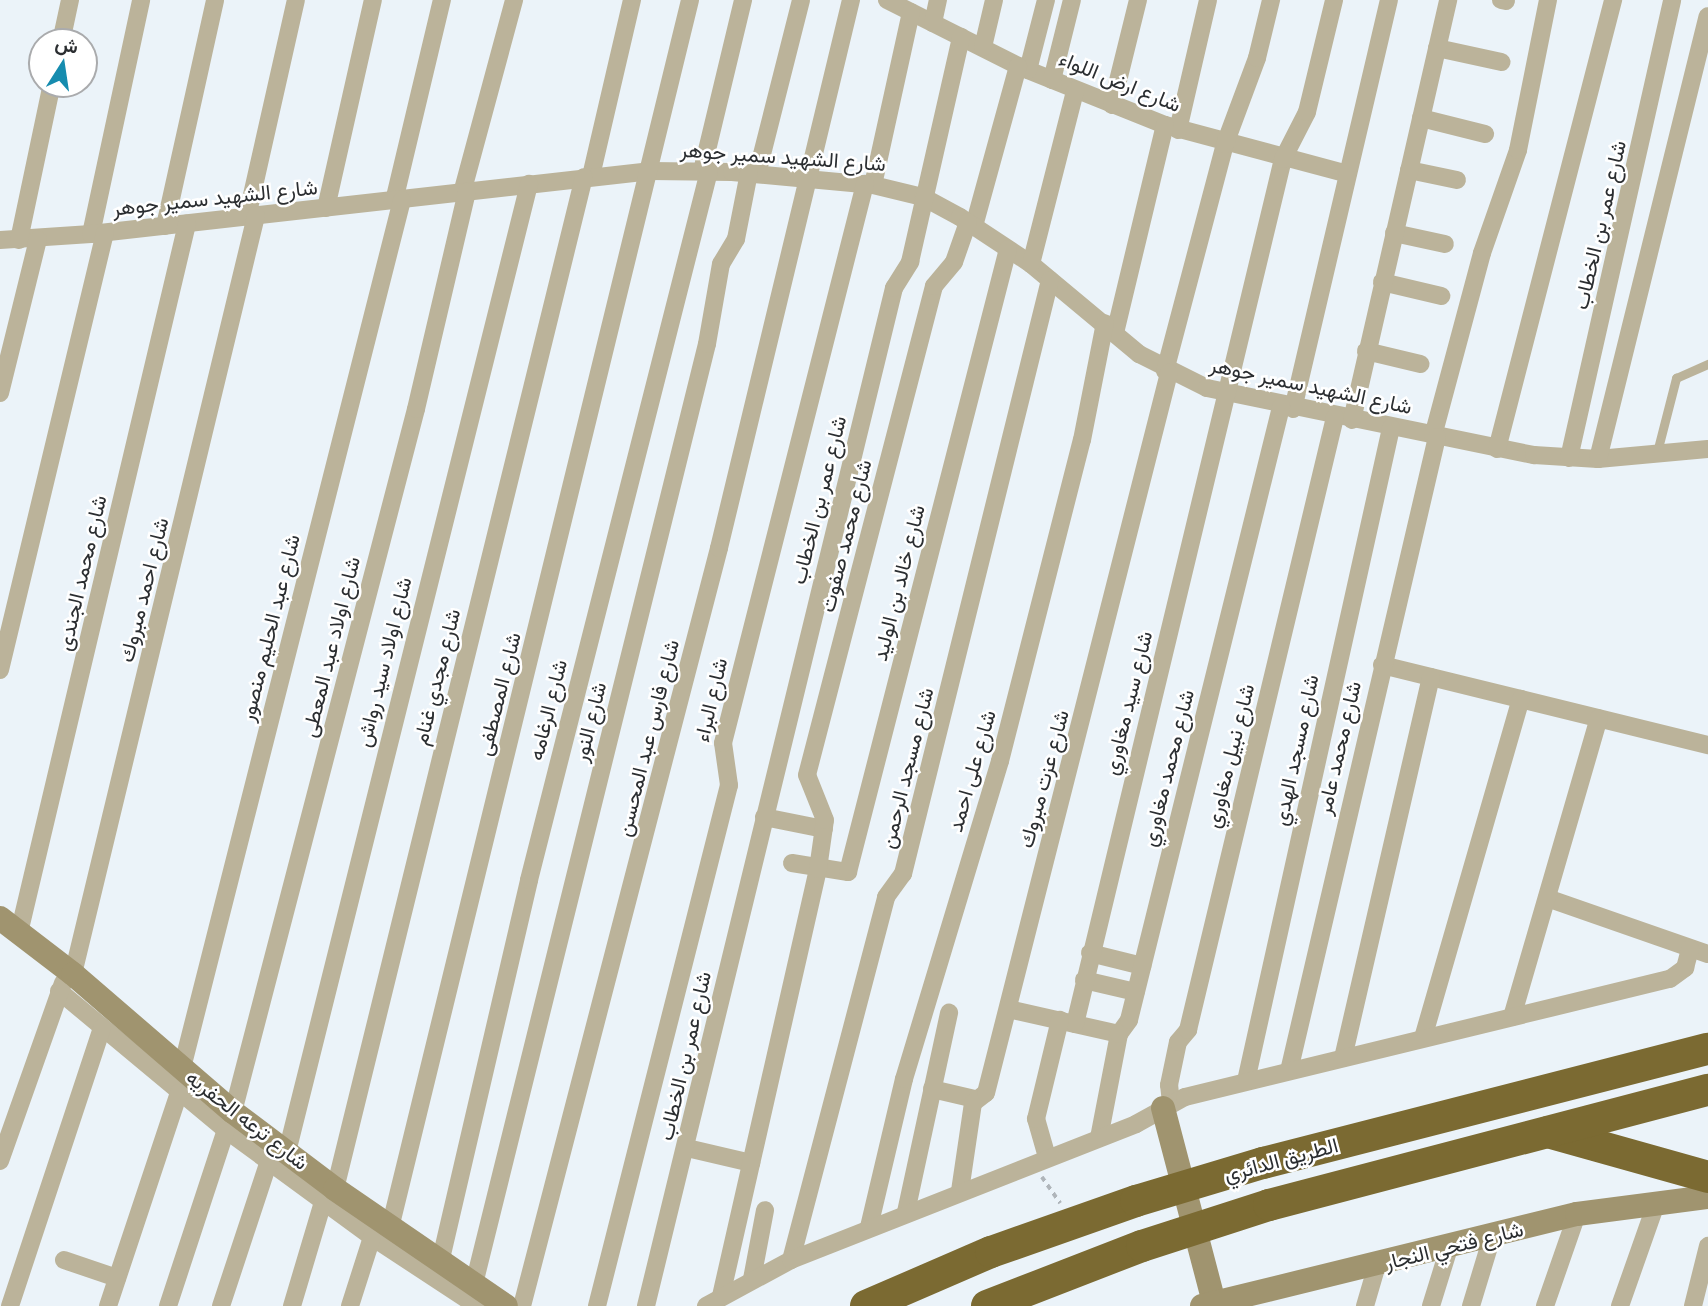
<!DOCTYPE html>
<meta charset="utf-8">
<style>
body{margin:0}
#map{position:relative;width:1708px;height:1306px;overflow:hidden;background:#ebf3f9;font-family:"Source Serif 4",Vazirmatn,serif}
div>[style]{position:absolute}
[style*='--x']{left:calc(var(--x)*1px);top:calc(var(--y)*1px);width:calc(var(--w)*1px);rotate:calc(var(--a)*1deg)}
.path>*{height:3.5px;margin-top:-1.75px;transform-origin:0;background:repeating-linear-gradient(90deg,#afb5ba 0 5px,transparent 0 10px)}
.lane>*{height:9px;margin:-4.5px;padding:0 4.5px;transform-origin:4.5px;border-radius:4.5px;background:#bbb39a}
.street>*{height:18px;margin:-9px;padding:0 9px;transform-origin:9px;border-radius:9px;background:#bbb39a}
.secondary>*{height:24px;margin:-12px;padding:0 12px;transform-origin:12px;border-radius:12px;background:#a0946f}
.highway>*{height:32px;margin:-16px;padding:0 16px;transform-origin:16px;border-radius:16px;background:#7b6a32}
span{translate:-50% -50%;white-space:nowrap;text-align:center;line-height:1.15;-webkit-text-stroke:5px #fff;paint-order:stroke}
.street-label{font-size:21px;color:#2b2e31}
.north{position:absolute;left:28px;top:28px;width:70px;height:70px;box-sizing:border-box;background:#fff;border:2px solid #aaabad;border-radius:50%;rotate:12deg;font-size:19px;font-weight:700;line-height:28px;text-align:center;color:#2b2e31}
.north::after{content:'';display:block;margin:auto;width:24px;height:32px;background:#168caf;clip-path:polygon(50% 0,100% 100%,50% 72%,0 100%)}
</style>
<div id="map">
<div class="path">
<div style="--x:1042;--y:1177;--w:32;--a:55"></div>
</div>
<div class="lane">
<div style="--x:1656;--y:456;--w:81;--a:-75.6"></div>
<div style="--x:1676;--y:378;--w:35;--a:-24"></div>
</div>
<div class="street">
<div style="--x:887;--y:0;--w:147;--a:26.7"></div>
<div style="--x:1018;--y:66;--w:158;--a:21.9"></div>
<div style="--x:1165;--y:125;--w:189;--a:15"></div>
<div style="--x:1501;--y:0;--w:5;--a:11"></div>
<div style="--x:933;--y:23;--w:24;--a:-78"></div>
<div style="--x:61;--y:42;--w:43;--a:-77.9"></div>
<div style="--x:983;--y:47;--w:48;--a:-76.8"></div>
<div style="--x:1437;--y:48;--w:66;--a:12.3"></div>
<div style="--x:1028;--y:70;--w:72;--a:-75.6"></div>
<div style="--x:1052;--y:80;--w:82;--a:-76"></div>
<div style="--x:1112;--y:105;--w:108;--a:-76.1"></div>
<div style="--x:1421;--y:118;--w:66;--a:14"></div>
<div style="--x:1178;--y:130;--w:133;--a:-77"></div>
<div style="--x:1409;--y:170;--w:49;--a:11.8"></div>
<div style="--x:702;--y:171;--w:176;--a:-76.5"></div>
<div style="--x:757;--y:174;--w:179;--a:-75.8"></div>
<div style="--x:591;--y:176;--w:181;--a:-76.9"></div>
<div style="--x:873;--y:185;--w:177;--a:-77.6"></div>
<div style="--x:462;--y:193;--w:200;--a:-74.9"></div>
<div style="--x:394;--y:201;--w:207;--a:-76.6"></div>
<div style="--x:326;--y:208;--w:213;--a:-77.3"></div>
<div style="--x:247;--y:217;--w:222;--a:-77.3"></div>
<div style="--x:165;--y:226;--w:231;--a:-77.5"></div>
<div style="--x:974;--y:226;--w:166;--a:-74.6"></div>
<div style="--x:1394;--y:233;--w:52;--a:12.2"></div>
<div style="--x:91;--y:234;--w:239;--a:-77.9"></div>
<div style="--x:0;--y:240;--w:91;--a:-3.8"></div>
<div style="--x:91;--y:234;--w:564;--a:-6.42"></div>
<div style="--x:651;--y:171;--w:81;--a:0.7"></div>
<div style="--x:732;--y:172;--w:142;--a:5.3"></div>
<div style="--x:873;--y:185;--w:51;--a:13.5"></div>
<div style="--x:923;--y:197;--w:42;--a:28.4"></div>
<div style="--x:960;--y:217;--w:85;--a:33.5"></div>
<div style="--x:1031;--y:264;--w:141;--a:39.8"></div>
<div style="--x:1139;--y:354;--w:76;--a:26.6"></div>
<div style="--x:1207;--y:388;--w:334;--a:11.6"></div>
<div style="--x:1534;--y:455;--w:64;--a:3.6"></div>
<div style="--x:1598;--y:459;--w:110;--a:-5.2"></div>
<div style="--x:19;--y:240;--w:159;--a:-78.1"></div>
<div style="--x:1031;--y:264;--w:179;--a:-75.7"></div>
<div style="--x:1382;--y:282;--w:61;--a:13.3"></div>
<div style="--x:1115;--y:333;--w:214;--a:-76.5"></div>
<div style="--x:1366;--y:351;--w:56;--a:13.5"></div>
<div style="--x:1165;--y:371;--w:235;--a:-75.2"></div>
<div style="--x:1225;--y:144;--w:92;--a:-69.6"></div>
<div style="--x:1257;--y:58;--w:60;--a:-76.4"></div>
<div style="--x:0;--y:393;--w:158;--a:-76.1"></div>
<div style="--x:1293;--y:409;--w:420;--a:-76.8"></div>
<div style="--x:1352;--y:420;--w:431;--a:-77.1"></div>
<div style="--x:1433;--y:436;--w:189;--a:-75"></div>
<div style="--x:1482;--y:253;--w:109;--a:-70.7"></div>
<div style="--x:1518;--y:150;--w:153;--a:-78.7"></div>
<div style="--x:1497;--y:449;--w:464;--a:-75.5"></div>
<div style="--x:1569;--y:458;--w:469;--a:-77.3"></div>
<div style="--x:1598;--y:459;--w:456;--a:-76.1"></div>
<div style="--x:1382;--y:665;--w:336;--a:13.8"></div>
<div style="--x:0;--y:670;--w:449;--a:-76.5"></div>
<div style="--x:764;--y:817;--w:61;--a:11.3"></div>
<div style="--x:792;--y:863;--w:57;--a:9.1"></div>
<div style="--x:848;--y:872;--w:643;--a:-75.6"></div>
<div style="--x:1547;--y:898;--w:170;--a:19.2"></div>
<div style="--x:19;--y:933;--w:729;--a:-76.67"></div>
<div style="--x:1090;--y:953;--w:54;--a:14"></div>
<div style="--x:73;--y:974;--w:780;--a:-76.43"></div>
<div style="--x:1084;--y:980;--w:53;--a:13"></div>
<div style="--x:59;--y:991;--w:217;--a:39.8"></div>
<div style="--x:226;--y:1130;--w:181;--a:36.2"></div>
<div style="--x:372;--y:1237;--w:126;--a:33.3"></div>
<div style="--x:1008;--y:1009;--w:114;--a:12.7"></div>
<div style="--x:1512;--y:1017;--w:311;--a:-73.8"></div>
<div style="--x:1075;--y:1024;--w:890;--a:-76.48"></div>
<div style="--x:1283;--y:159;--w:53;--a:-62.9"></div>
<div style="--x:1307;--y:112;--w:115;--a:-76.4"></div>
<div style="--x:1423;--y:1038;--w:353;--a:-73.9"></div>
<div style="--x:1343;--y:1058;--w:391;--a:-77"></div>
<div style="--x:182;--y:1068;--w:895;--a:-75.78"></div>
<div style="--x:1289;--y:1071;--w:651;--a:-76.86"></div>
<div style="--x:1246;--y:1081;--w:669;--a:-77.48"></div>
<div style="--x:932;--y:1089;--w:44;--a:13.1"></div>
<div style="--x:1171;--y:1103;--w:18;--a:-96"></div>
<div style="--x:1169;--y:1085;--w:44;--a:-78.2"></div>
<div style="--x:1178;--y:1042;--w:16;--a:-50"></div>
<div style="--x:1188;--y:1030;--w:630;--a:-76.51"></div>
<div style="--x:233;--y:1112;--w:726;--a:-75.41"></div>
<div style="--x:416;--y:409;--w:223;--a:-76.8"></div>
<div style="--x:1099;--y:1138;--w:106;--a:-79.1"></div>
<div style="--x:1119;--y:1034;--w:17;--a:-54"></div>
<div style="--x:1129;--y:1020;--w:632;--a:-76.07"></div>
<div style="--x:687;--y:1148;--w:66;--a:13.2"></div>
<div style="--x:287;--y:1152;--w:998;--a:-75.96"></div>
<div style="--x:1047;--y:1157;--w:40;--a:-106"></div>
<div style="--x:1036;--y:1119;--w:102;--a:-76.4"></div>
<div style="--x:0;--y:1161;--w:189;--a:-70.5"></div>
<div style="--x:335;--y:1189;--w:1042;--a:-76.18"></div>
<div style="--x:960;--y:1191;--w:89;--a:-81.6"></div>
<div style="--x:973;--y:1103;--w:16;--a:-38"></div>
<div style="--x:986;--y:1093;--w:743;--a:-75.74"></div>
<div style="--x:906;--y:1212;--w:204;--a:-77.8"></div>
<div style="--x:869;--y:1227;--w:152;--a:-76.7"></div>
<div style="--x:904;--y:1079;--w:332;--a:-73.2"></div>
<div style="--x:1000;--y:761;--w:331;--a:-75.7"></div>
<div style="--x:1082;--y:440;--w:119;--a:-78.9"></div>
<div style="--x:390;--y:1228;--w:1264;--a:-76.27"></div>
<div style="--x:64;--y:1260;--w:56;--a:18.8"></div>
<div style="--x:791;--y:1260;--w:375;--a:-75.3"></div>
<div style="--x:886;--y:897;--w:29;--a:-54"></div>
<div style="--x:903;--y:874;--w:612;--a:-76.1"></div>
<div style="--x:440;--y:1263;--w:393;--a:-76.9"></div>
<div style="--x:529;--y:880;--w:731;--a:-75.75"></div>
<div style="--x:752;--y:1279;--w:70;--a:-79.3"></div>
<div style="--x:474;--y:1284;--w:968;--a:-76.08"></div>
<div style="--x:707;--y:344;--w:81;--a:-80.1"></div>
<div style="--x:721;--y:264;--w:29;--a:-59"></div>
<div style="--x:736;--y:239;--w:67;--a:-78.9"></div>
<div style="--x:721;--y:1296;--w:438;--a:-77.2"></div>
<div style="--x:818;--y:869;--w:49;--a:-81.9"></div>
<div style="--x:825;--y:820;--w:48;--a:-111.8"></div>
<div style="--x:807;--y:775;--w:505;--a:-75.44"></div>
<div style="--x:934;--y:286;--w:31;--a:-50"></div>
<div style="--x:954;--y:262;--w:42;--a:-70.7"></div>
<div style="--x:10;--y:1306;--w:293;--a:-71.7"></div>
<div style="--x:108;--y:1306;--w:225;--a:-71.6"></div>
<div style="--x:168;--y:1306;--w:185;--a:-71.8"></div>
<div style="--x:221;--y:1306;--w:153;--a:-71.7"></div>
<div style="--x:292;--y:1306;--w:109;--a:-73.4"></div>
<div style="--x:350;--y:1306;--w:72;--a:-72.3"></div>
<div style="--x:522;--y:1306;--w:783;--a:-75.43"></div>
<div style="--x:719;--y:548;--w:564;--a:-76.46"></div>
<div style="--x:597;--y:1306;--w:537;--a:-75.78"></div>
<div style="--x:729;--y:785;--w:42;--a:-98.1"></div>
<div style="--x:723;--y:743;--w:577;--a:-75.75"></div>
<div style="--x:646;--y:1306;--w:1048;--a:-76.31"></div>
<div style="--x:894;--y:288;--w:31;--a:-58"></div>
<div style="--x:910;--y:262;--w:231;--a:-77.2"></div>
<div style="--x:706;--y:1306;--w:97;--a:-28.4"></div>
<div style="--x:791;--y:1260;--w:371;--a:-21.5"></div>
<div style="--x:1136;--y:1124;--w:56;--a:-28.9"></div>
<div style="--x:1185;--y:1097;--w:499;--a:-13.7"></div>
<div style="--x:1670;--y:979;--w:19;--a:-36"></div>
<div style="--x:1685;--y:968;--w:20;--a:-75"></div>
<div style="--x:1365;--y:1306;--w:43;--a:-73.7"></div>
<div style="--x:1431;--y:1306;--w:61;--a:-72.8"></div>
<div style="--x:1471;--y:1306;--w:72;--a:-73.1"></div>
<div style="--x:1545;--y:1306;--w:97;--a:-70.8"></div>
<div style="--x:1620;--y:1306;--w:111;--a:-70.6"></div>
<div style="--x:1693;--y:1306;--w:62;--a:-76"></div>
</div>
<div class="secondary">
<div style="--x:0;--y:918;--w:92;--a:37.5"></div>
<div style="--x:73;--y:974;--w:211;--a:40.8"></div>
<div style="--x:233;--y:1112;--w:128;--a:37"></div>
<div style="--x:335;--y:1189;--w:207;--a:34.4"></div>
<div style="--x:1163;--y:1108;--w:201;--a:75.3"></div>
<div style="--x:1202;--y:1306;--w:386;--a:-13.8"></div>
<div style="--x:1577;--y:1214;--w:132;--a:-7.4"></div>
</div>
<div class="highway">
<div style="--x:1548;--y:1132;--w:166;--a:15.7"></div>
<div style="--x:866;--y:1306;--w:136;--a:-23.4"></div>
<div style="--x:991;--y:1252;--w:154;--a:-19.4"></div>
<div style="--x:1136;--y:1201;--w:133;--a:-16.7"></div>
<div style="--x:1263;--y:1163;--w:459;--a:-14.4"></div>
<div style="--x:987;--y:1306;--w:166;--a:-21.2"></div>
<div style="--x:1142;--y:1246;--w:133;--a:-17.9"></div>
<div style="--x:1269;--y:1205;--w:454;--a:-14.7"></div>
</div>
<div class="street-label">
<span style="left:1120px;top:82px;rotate:22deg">شارع ارض اللواء</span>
<span style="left:783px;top:157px;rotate:4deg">شارع الشهيد سمير جوهر</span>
<span style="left:215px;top:198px;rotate:-6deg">شارع الشهيد سمير جوهر</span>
<span style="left:1600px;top:225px;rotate:-77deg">شارع عمر بن الخطاب</span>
<span style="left:1311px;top:386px;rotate:12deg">شارع الشهيد سمير جوهر</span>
<span style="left:819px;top:500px;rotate:-76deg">شارع عمر بن الخطاب</span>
<span style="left:846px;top:536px;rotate:-76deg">شارع محمد صفوت</span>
<span style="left:82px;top:573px;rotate:-77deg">شارع محمد الجندى</span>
<span style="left:899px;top:583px;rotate:-76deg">شارع خالد بن الوليد</span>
<span style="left:144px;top:590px;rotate:-76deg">شارع احمد مبروك</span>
<span style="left:270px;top:628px;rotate:-76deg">شارع عبد الحليم منصور</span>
<span style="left:331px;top:647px;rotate:-76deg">شارع اولاد عبد المعطى</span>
<span style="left:384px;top:662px;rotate:-76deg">شارع اولاد سيد رواش</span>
<span style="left:437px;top:677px;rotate:-76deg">شارع مجدي غنام</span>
<span style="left:499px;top:694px;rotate:-76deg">شارع المصطفى</span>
<span style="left:711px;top:700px;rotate:-77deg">شارع البراء</span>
<span style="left:1128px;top:703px;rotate:-76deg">شارع سيد مغاوري</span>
<span style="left:548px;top:710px;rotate:-76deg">شارع الرغامه</span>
<span style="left:590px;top:722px;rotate:-76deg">شارع النور</span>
<span style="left:648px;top:738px;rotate:-76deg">شارع فارس عبد المحسن</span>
<span style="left:1339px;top:748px;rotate:-77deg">شارع محمد عامر</span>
<span style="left:1296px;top:750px;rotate:-78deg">شارع مسجد الهدي</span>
<span style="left:1230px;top:756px;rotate:-76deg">شارع نبيل مغاوري</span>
<span style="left:907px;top:768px;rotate:-76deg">شارع مسجد الرحمن</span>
<span style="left:1168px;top:768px;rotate:-76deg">شارع محمد مغاوري</span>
<span style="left:972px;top:771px;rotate:-74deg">شارع على احمد</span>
<span style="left:1044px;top:779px;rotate:-75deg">شارع عزت مبروك</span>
<span style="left:685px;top:1056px;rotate:-77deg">شارع عمر بن الخطاب</span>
<span style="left:247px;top:1120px;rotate:38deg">شارع ترعه الحفريه</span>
<span style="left:1281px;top:1160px;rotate:-15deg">الطريق الدائري</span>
<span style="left:1454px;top:1246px;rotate:-14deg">شارع فتحي النجار</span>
</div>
<div class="north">ش</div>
</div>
